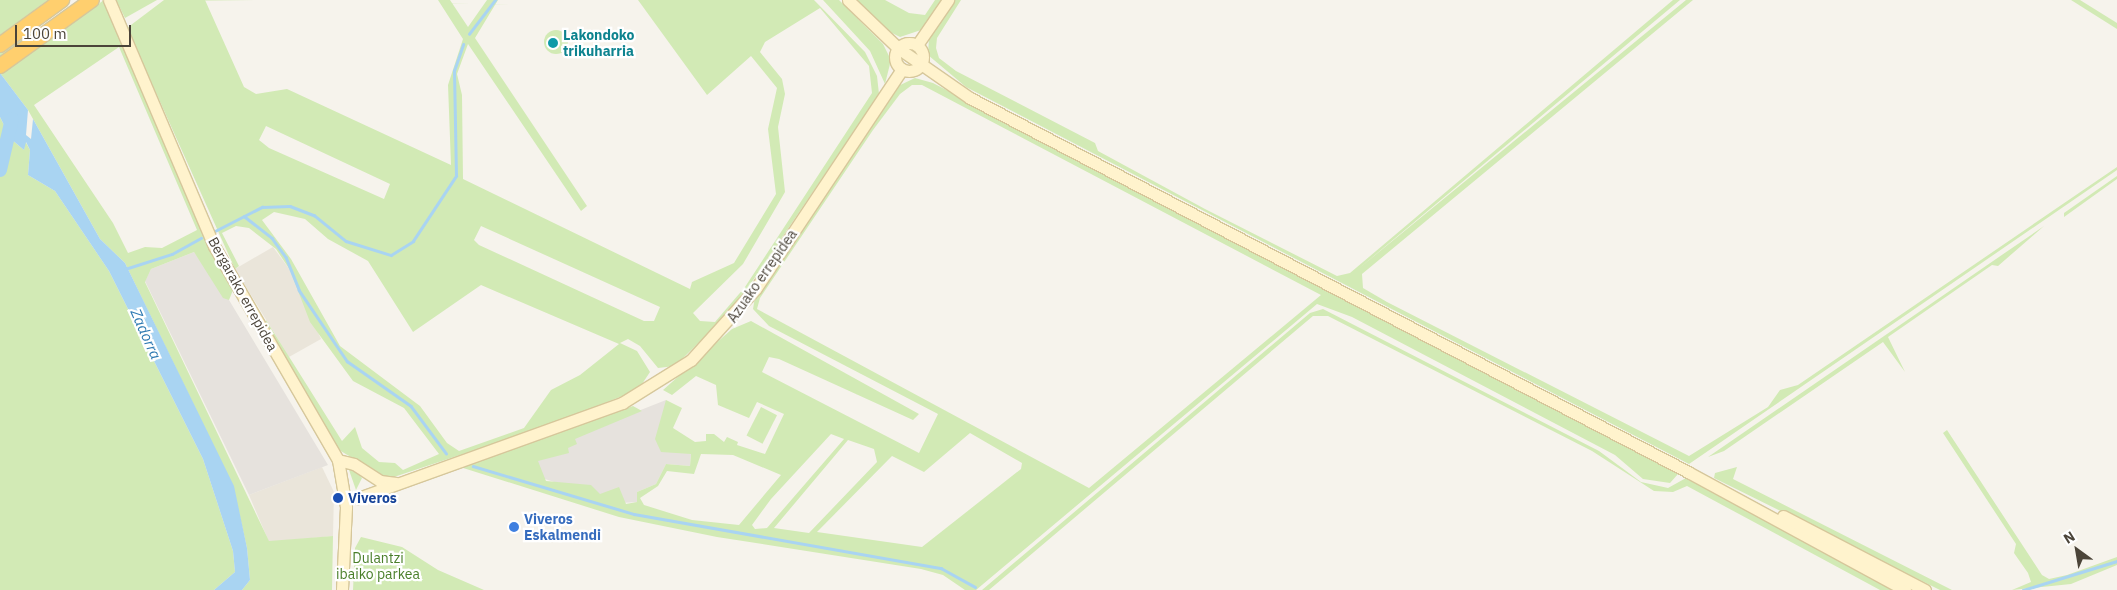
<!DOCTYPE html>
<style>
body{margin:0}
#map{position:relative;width:2117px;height:590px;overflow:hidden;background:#f6f3ec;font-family:"IBM Plex Sans",sans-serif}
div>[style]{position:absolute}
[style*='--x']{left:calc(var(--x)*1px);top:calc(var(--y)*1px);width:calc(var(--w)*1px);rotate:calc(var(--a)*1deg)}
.residential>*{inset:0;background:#eae5da}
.industrial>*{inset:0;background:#e6e2dd}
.green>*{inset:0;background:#d2eab5;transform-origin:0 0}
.round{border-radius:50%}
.water>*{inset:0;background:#a9d4f2}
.stream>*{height:2.5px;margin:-1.25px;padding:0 1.25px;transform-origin:1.25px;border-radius:1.25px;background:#a9d4f2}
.river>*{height:14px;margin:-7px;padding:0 7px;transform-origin:7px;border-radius:7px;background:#a9d4f2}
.roads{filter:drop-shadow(1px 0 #d6c79b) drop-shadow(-1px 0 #d6c79b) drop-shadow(0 1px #d6c79b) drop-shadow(0 -1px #d6c79b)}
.secondary>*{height:11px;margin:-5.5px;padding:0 5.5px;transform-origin:5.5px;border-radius:5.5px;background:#fff3cd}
.secondary>.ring{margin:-5.5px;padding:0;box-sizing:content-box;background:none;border:11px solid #fff3cd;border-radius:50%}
.highway>*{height:14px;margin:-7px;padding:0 7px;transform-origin:7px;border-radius:7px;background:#ffcf6e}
.dots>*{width:14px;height:14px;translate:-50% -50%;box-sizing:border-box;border:2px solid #fff;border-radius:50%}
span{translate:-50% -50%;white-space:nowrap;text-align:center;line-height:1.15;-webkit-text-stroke:4.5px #fff;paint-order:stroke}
.culture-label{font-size:14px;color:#0d838f;font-weight:700}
.left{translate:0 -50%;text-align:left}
.street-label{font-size:14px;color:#4b4439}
.transit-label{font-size:14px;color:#164399;font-weight:700}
.shop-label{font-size:14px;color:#366cbe;font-weight:700}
.park-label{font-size:14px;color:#4a7f2a}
.water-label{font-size:15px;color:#2e7ab2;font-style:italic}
.north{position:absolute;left:2052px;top:525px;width:50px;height:50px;-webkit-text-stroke:4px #fff;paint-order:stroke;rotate:328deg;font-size:14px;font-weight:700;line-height:20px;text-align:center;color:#4b4439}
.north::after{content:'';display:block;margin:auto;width:18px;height:22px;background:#4b4439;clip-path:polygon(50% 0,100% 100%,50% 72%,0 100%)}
.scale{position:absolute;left:15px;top:25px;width:116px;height:22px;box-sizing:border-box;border:2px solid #4b4439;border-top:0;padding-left:6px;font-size:15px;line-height:18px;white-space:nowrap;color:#4b4439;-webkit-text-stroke:4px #fff;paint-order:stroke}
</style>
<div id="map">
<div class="residential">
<div style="clip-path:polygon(273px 247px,290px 270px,321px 339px,289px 357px,235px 269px)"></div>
<div style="clip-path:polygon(322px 467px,334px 492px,333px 536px,269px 542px,249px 495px)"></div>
</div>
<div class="industrial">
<div style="clip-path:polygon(194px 252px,229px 300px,328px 465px,249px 495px,145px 281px,151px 269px)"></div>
<div style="clip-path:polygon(666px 400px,666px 429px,691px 454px,690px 466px,666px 464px,656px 484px,637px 492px,637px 502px,620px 503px,501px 465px)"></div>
</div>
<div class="green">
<div style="clip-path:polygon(0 0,48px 0,0 35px)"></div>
<div style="clip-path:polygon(evenodd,104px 0,201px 229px,233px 290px,229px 300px,223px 298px,194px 252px,151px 269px,145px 282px,269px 541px,333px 536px,332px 590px,242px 590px,250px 580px,247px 548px,233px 486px,125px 263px,100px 239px,28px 110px,0 73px,0 51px,26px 37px,2px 57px,9px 69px,104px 0,119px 47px,197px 230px,162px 248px,145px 247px,128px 253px,113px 223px,34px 105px,119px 47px)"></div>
<div style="clip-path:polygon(116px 0,157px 0,125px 18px)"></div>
<div style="clip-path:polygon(evenodd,164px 0,205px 0,244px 87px,256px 94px,287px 89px,451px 165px,448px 85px,463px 39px,438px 0,450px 0,468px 27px,487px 0,498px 0,475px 38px,587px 206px,581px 211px,468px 44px,457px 74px,462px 95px,463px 179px,690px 289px,692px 282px,734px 263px,776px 194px,768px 129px,777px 88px,751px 56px,707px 95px,638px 0,814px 0,865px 52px,877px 76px,879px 94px,735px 307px,675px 366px,658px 368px,640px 346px,628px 339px,620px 343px,637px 351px,650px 372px,638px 390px,538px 429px,388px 479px,339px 450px,266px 327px,266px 320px,342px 441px,355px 427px,362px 448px,379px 462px,395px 463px,403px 470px,439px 454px,404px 408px,353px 381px,310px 322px,290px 270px,276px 249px,249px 228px,236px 226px,222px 233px,239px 266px,235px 269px,127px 28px,164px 0,820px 8px,869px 66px,872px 93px,745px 287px,715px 322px,700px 321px,693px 313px,743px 264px,785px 192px,778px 127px,785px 94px,782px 79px,760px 52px,765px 42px,820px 8px,164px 0,266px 126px,390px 184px,384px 199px,269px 148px,259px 140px,266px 126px,164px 0,274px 212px,305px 219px,328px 239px,368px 261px,413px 332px,481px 285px,619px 344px,580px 375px,551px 390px,524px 428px,459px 451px,447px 443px,420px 406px,340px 346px,291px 259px,262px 220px,274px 212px,164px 0,481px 226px,660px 307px,654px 321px,644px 321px,479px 245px,474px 240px,481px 226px)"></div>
<div style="clip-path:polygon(823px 0,839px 0,883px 44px,891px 60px,885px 84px,870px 51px)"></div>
<div style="clip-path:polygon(857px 0,885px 0,909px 13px,925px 15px,935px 0,943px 0,921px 30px,900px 37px,886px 30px)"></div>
<div style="clip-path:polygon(955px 0,961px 0,937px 38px,936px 48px,939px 58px,956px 71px,1095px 143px,1098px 151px,1205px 209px,1337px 276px,1350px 273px,1673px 0,1680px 0,1357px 270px,1686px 0,1693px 0,1362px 274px,1363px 288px,1387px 302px,1689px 456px,1768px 407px,1780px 390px,1798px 385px,2117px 167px,2117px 170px,1689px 464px,966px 87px,928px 55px,929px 37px)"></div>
<div style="clip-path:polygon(2071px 0,2080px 0,2117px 23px,2117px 29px)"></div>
<div class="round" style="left:544px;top:30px;width:24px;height:24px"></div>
<div style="clip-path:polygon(evenodd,915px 78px,933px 83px,1678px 474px,1670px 483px,1643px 479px,1615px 455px,1352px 317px,1317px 304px,976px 590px,965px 590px,943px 575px,921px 569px,717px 537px,619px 517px,460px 467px,633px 406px,642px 411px,575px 439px,577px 444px,568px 448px,569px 453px,538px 461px,546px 481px,591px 485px,600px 494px,619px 487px,626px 504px,637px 502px,637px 492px,656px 484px,666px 464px,690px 466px,691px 454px,661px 452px,655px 439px,666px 400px,682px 408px,673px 428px,695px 442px,706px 441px,706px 434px,714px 434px,724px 442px,727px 437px,738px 442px,737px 445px,765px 454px,784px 414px,757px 402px,749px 418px,718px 405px,716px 385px,696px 376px,672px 395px,663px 390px,732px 329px,751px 321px,919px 414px,913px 420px,779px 359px,769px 357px,762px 372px,919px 453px,938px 414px,769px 326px,753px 309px,755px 297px,896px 87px,915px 78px,912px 85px,922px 85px,1321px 295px,1089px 488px,757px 309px,760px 298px,873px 130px,900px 94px,912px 85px,915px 78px,970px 433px,1022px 463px,1021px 469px,922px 547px,817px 532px,892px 456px,924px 472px,970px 433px,915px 78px,831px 434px,844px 439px,767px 528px,755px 529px,752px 525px,771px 499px,831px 434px,915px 78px,848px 440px,874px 449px,877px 462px,809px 533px,774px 528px,848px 440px,915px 78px,701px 454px,733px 455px,781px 475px,739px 525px,692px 520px,644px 505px,640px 498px,658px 486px,667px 471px,694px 474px,701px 454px)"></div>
<div style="clip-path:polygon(0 117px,11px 139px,24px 150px,25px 141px,30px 150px,28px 175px,55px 191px,109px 271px,203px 459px,233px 551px,235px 572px,214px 590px,0 590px)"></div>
<div style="clip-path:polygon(2117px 176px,2117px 179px,2064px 217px,2064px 213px)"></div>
<div style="clip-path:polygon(2044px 226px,1998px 266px,1992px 265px,1888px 337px,1905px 372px,1883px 342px,1724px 451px,1708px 457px)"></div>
<div style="clip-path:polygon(1323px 309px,1599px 451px,1641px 482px,1668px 488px,1686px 478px,1896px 590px,1880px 590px,1687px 486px,1673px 492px,1654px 491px,1592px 451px,1328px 316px,1313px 316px,989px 590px,982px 590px,1310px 313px)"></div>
<div style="left:761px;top:407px;width:18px;height:32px;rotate:27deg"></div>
<div style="clip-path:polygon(1947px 430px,2042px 575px,2049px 579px,2067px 575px,2117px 557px,2117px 565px,2071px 584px,2012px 590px,2031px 582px,2028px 573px,2014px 553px,2016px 544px,1943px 433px)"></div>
<div style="clip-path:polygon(1737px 467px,1733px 479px,1952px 590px,1940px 590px,1714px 478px,1715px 473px)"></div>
<div style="clip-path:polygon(354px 469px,362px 478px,356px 490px,349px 470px)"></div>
<div style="clip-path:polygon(361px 537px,402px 547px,438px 570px,484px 590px,353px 590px,355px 548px)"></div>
</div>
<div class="water">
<div style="clip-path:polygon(0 73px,28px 110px,26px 135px,31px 139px,33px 119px,100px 239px,125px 263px,234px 486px,247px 548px,250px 580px,242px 590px,214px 590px,235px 572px,233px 551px,203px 459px,109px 271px,55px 191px,28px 175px,30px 150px,26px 142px,24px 150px,11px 139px,0 117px)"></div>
</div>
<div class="stream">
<div style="--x:469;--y:34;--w:43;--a:-52.6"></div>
<div style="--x:244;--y:216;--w:36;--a:38"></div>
<div style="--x:272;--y:238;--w:24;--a:54"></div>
<div style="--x:286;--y:257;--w:35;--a:68"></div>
<div style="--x:299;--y:290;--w:86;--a:55.9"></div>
<div style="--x:347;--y:361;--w:78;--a:35.1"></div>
<div style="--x:411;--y:406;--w:59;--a:53.3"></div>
<div style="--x:215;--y:231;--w:53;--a:-27.1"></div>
<div style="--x:262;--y:207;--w:28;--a:-2"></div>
<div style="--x:290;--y:206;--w:26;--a:21"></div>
<div style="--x:314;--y:215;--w:41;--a:39.1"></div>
<div style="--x:346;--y:241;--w:47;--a:17.3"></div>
<div style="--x:391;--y:255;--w:26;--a:-32"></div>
<div style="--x:413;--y:241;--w:78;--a:-56.5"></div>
<div style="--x:456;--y:176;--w:105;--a:-91.1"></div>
<div style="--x:454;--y:71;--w:28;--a:-71"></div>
<div style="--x:125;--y:269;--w:49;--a:-17.7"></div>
<div style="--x:172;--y:254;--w:33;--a:-29"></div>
<div style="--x:473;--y:466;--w:168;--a:16.6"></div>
<div style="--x:634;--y:514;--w:312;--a:10"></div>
<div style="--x:941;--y:568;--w:39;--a:29"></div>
<div style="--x:2023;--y:590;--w:98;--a:-17.1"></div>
</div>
<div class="river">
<div style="--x:0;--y:170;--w:52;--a:-76.8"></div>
</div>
<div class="roads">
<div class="secondary">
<div style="--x:109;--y:0;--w:267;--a:66.9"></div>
<div style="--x:214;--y:246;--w:247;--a:59.9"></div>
<div style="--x:338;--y:460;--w:48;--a:80.3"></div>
<div style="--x:346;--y:507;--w:83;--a:92.8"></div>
<div style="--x:848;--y:0;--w:69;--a:43.8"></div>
<div style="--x:898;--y:48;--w:88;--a:34.8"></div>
<div style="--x:970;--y:98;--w:810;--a:27.51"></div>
<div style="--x:1688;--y:472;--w:247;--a:28.5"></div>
<div class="ring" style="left:895px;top:43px;width:17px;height:17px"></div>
<div style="--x:917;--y:45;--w:55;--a:-55.4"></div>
<div style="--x:338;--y:460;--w:16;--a:14"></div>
<div style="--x:354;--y:464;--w:31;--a:33"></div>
<div style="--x:380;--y:481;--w:16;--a:7"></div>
<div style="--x:358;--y:498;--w:281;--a:-19.8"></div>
<div style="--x:622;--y:403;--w:81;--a:-31.9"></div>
<div style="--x:691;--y:360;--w:97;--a:-47.9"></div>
<div style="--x:756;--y:288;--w:263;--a:-56.3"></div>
<div style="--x:1783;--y:516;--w:160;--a:27.5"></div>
</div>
<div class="highway">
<div style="--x:0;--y:45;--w:77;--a:-36"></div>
<div style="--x:0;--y:66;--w:113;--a:-35.7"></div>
</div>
</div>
<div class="dots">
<div style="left:553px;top:43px;background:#0f9aa8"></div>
<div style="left:338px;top:498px;background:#1a4fb4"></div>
<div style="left:514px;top:527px;background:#3f7fe0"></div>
</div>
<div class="culture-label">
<span class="left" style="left:563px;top:43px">Lakondoko<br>trikuharria</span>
</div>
<div class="street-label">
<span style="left:762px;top:276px;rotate:-55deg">Azuako errepidea</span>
<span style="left:243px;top:294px;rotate:61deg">Bergarako errepidea</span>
</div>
<div class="transit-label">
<span class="left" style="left:348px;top:498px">Viveros</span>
</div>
<div class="shop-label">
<span class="left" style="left:524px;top:527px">Viveros<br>Eskalmendi</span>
</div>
<div class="park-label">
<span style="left:378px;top:566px">Dulantzi<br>ibaiko parkea</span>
</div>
<div class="water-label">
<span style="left:146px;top:334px;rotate:66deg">Zadorra</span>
</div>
<div class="north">N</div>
<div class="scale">100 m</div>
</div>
